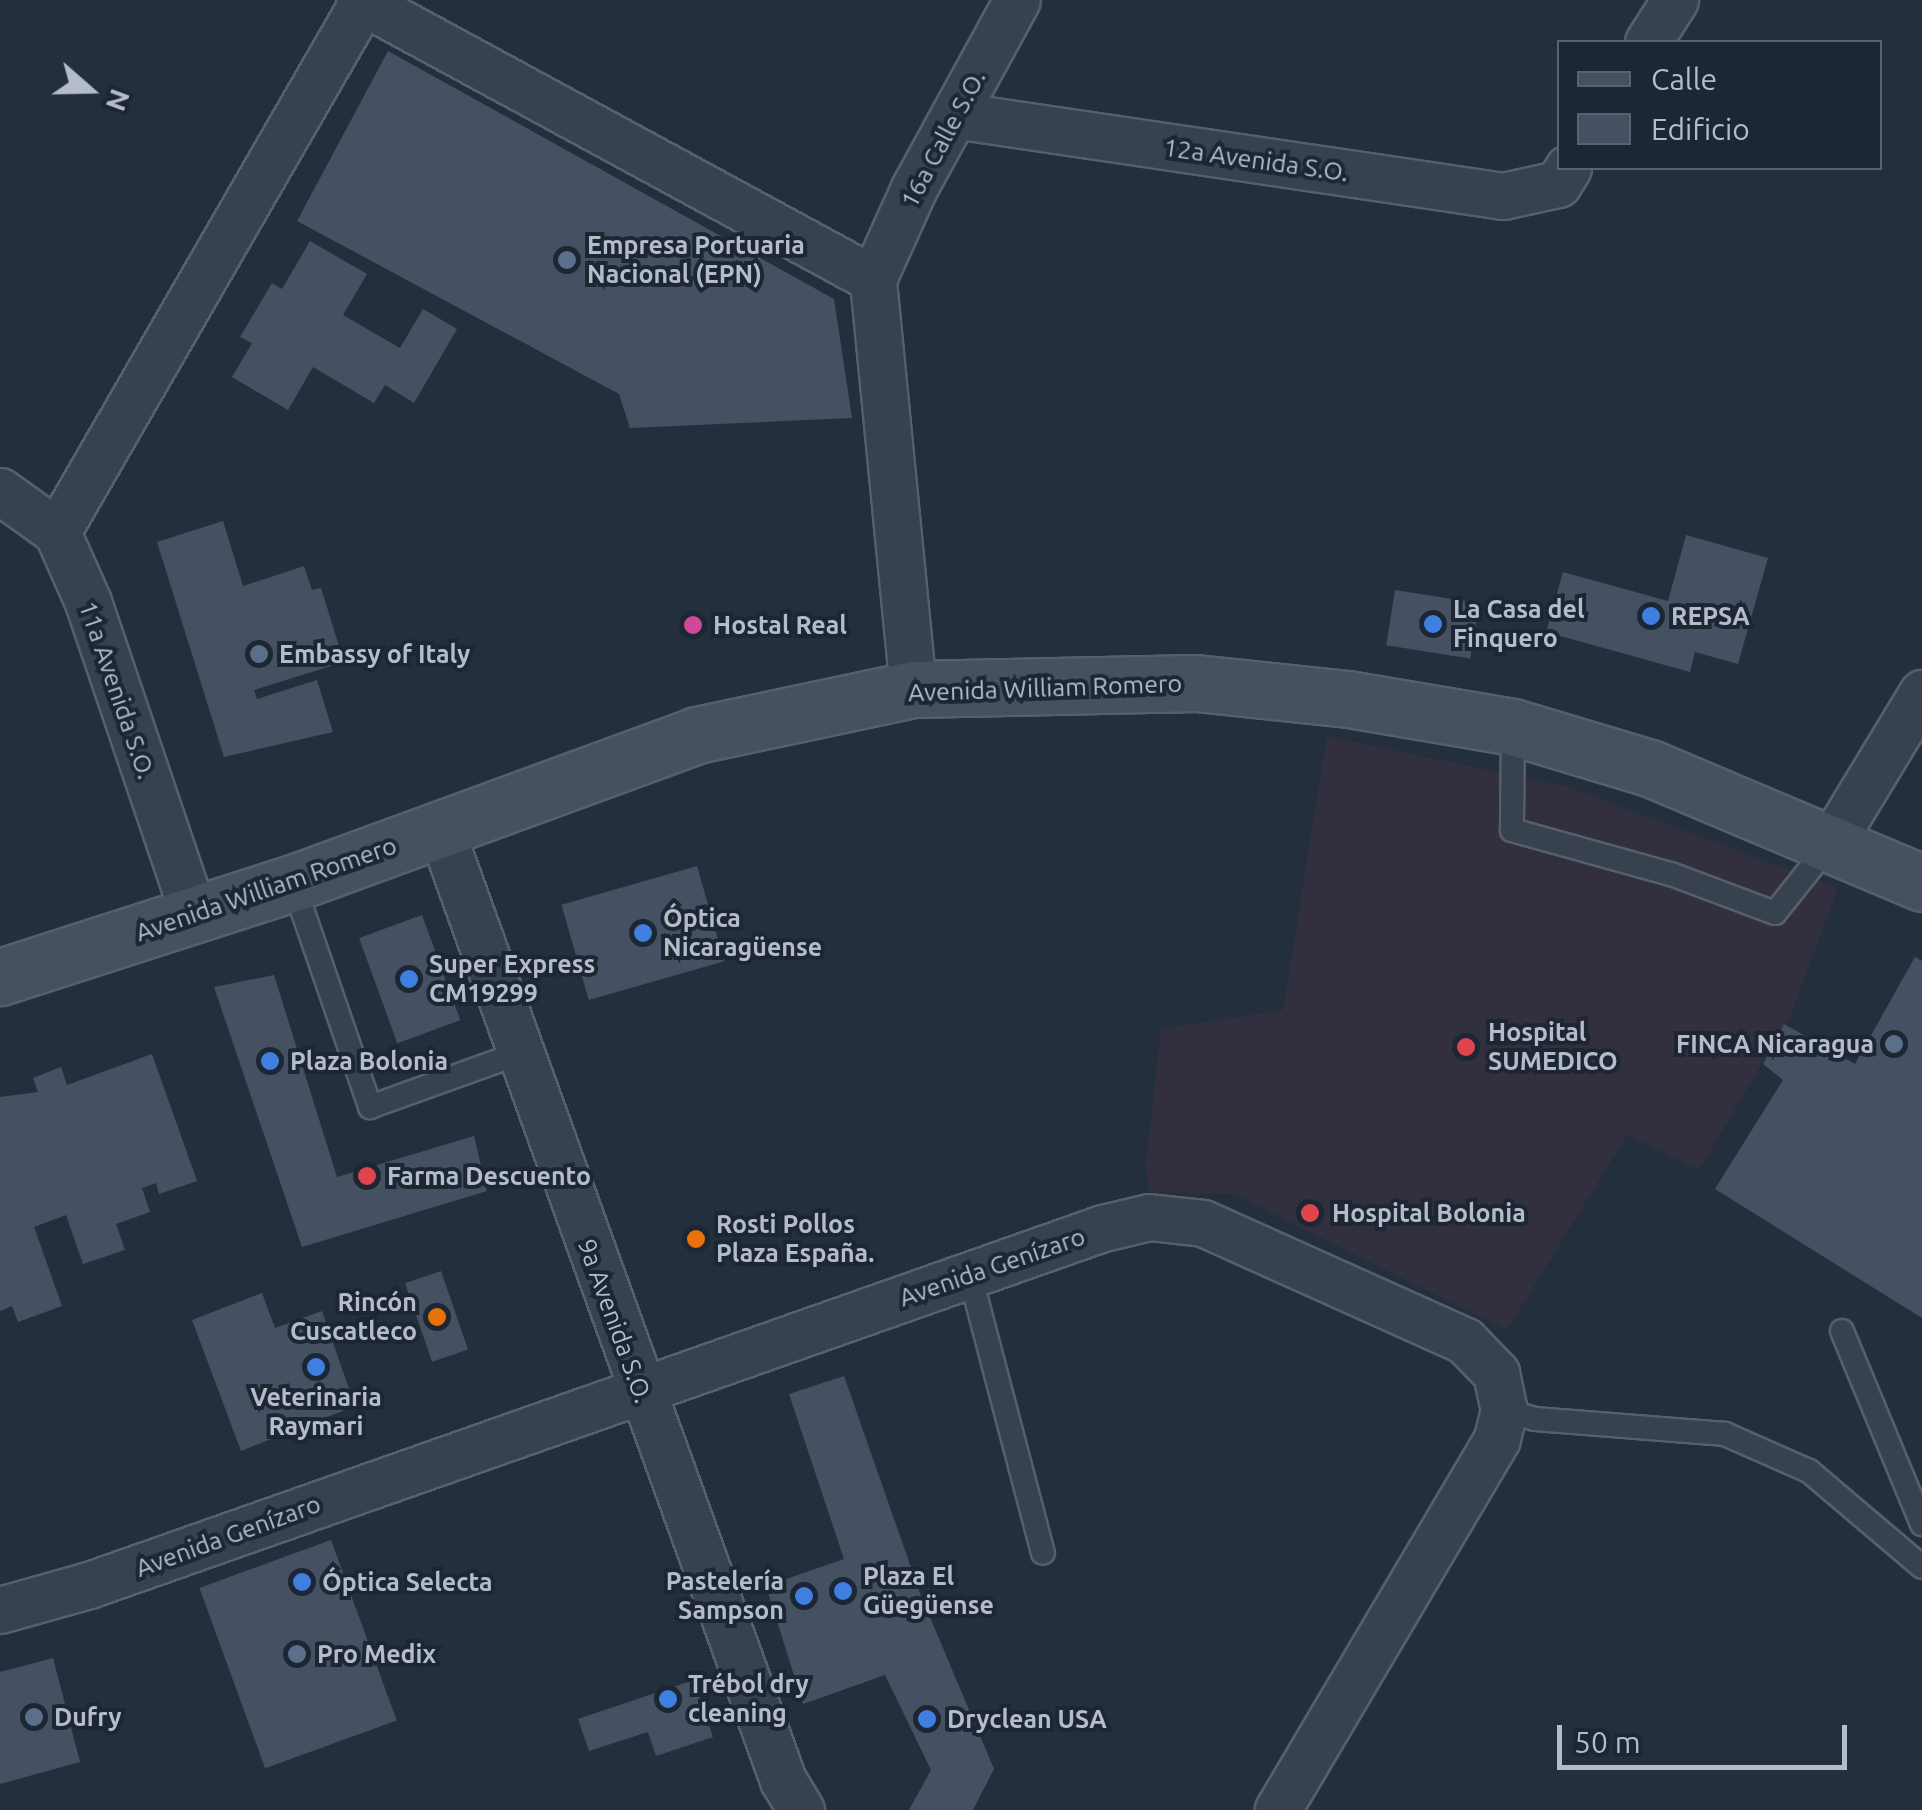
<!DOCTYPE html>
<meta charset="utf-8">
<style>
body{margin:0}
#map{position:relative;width:1922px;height:1810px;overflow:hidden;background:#242f3e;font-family:Ubuntu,sans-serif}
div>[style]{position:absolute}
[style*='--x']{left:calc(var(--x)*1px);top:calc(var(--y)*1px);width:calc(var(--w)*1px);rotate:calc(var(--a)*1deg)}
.medical>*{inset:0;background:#32303f}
.building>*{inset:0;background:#455162;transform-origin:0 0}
.roads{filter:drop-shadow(2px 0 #565f6c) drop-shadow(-2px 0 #565f6c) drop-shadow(0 2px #565f6c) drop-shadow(0 -2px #565f6c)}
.lane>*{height:22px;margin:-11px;padding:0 11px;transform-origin:11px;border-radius:11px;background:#38414e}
.street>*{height:45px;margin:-22.5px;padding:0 22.5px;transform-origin:22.5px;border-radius:22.5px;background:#38414e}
.secondary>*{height:55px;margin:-27.5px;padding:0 27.5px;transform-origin:27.5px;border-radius:27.5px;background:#465061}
.dots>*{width:28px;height:28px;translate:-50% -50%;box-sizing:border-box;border:5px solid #1d2633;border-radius:50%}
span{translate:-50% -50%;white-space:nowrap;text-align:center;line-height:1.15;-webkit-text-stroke:8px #1d2633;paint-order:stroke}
.street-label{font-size:25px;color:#b4bcc9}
.poi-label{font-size:25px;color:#b4bcc9;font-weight:700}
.left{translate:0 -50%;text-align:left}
.right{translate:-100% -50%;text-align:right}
.legend{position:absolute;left:1557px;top:40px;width:325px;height:130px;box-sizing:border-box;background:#1d2633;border:2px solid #59626f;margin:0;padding:12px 18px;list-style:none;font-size:30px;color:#b4bcc9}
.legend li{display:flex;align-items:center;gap:20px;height:50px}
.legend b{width:50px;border:2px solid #59626f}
.north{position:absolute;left:40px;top:40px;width:100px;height:100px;-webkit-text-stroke:8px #1d2633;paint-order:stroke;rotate:110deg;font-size:28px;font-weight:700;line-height:40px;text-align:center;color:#b4bcc9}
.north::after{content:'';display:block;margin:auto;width:35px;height:45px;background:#b4bcc9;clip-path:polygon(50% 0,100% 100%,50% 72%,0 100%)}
.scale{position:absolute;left:1557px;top:1725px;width:290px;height:45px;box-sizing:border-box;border:5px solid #b4bcc9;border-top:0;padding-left:12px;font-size:30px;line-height:35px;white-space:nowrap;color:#b4bcc9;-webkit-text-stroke:8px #1d2633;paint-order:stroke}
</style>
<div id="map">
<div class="medical">
<div style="clip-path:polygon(1327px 736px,1568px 787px,1838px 888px,1791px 1014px,1699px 1170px,1627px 1135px,1507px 1330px,1234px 1194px,1149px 1192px,1146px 1164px,1161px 1029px,1283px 1010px)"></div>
</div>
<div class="building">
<div style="clip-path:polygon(388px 51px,834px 299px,852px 418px,630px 428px,619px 394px,297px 221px)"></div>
<div style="clip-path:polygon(310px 241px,367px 274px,343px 315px,400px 348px,423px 309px,457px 329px,414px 403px,385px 385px,374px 403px,313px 367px,288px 410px,232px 377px,252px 343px,240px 337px,272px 283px,282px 289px)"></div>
<div style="clip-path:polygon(223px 521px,243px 586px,304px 566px,312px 590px,321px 588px,344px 662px,254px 690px,257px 699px,317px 680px,333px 732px,224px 757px,157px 542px)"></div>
<div style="clip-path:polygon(1686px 535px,1768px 558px,1738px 664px,1695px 652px,1690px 672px,1546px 632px,1563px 572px,1668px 601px)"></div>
<div style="left:1395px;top:590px;width:85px;height:56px;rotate:9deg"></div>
<div style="left:697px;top:866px;width:99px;height:141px;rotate:74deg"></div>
<div style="left:422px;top:915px;width:112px;height:67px;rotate:70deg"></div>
<div style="clip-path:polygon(1915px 957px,1922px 961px,1922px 1318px,1715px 1189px,1783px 1080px,1763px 1064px,1784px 1024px,1855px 1064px)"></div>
<div style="clip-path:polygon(274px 975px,337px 1177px,474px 1136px,487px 1191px,302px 1247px,214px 987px)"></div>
<div style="clip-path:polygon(152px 1054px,197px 1181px,159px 1194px,156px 1183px,142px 1188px,150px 1212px,116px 1224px,125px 1250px,83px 1264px,66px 1215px,34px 1227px,62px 1306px,18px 1322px,12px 1306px,0 1311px,0 1097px,38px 1092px,33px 1078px,61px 1067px,67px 1085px)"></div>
<div style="left:441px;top:1271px;width:83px;height:38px;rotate:71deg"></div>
<div style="clip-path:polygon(262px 1293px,275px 1328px,322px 1311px,355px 1406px,241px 1451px,192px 1320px)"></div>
<div style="clip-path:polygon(844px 1376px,921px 1596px,994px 1769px,973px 1810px,909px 1810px,931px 1770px,885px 1675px,803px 1704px,766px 1586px,844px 1559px,789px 1394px)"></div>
<div style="left:331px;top:1540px;width:192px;height:140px;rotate:70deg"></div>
<div style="clip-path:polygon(53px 1658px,80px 1762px,0 1784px,0 1672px)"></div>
<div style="clip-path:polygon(694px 1680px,713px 1737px,656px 1756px,648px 1732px,589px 1751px,578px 1719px)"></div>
</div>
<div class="roads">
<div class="lane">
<div style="--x:1513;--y:727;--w:103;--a:90.6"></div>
<div style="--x:1512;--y:830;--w:165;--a:15.5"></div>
<div style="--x:1671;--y:874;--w:111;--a:20.6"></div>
<div style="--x:1775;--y:913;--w:87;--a:-51.5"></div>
<div style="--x:293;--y:883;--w:237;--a:71"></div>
<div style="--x:370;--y:1107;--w:156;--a:-19.8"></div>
<div style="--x:970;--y:1275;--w:287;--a:75.3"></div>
<div style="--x:1842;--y:1331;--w:209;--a:67.5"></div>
<div style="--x:1504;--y:1410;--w:32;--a:16"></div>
<div style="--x:1535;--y:1419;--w:191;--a:4.5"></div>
<div style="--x:1725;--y:1434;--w:92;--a:23.8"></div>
<div style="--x:1809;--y:1471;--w:148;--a:40.3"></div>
</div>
<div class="street">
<div style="--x:359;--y:0;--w:585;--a:28.49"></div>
<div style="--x:1648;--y:42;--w:50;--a:-57.3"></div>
<div style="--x:954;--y:115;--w:555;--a:8.39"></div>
<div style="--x:1503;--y:196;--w:56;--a:-12.3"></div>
<div style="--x:1558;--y:184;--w:19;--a:-58"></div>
<div style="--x:0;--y:491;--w:70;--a:35.7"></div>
<div style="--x:57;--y:532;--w:77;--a:66.1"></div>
<div style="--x:88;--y:602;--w:331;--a:71.3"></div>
<div style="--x:57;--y:532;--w:614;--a:-60.01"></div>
<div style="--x:913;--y:689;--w:412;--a:-95.6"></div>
<div style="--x:873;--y:279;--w:100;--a:-65.7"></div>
<div style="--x:914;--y:188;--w:214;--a:-61.3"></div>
<div style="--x:440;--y:828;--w:1012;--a:70.19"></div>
<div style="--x:783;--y:1780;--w:35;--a:59"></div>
<div style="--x:1833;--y:840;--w:172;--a:-58.8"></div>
<div style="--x:0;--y:1610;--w:92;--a:-15.7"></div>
<div style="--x:89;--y:1585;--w:1075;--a:-19.4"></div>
<div style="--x:1103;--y:1228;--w:47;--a:-13.4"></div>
<div style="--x:1149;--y:1217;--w:54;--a:6.3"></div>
<div style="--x:1203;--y:1223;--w:287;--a:24.2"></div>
<div style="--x:1465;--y:1341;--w:45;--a:45.9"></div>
<div style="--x:1496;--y:1373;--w:38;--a:78"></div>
<div style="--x:1504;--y:1410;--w:30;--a:104"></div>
<div style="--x:1497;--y:1439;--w:431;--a:120.6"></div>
</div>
<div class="secondary">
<div style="--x:0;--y:977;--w:308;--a:-17.8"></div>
<div style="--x:293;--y:883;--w:430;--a:-20.1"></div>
<div style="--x:697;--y:735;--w:221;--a:-12"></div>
<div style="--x:913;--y:689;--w:283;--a:-1.2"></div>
<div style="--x:1196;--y:683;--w:153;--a:6"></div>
<div style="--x:1348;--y:699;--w:167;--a:9.6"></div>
<div style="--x:1513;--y:727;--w:143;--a:16.7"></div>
<div style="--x:1650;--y:768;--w:295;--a:22.9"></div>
</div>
</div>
<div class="dots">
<div style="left:567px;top:260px;background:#5c6f8a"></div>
<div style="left:1651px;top:616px;background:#3f7fe0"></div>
<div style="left:1433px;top:624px;background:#3f7fe0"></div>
<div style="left:693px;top:625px;background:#d1479c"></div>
<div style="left:259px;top:654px;background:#5c6f8a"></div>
<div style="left:643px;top:933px;background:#3f7fe0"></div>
<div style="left:409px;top:979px;background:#3f7fe0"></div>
<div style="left:1894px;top:1044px;background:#5c6f8a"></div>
<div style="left:1466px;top:1047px;background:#e0444e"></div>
<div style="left:270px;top:1061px;background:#3f7fe0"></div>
<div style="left:367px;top:1176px;background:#e0444e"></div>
<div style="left:1310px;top:1213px;background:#e0444e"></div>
<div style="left:696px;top:1239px;background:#e8710a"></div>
<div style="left:437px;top:1317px;background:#e8710a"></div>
<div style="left:316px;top:1367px;background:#3f7fe0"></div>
<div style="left:302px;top:1582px;background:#3f7fe0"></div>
<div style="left:843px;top:1591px;background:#3f7fe0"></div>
<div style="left:804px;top:1596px;background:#3f7fe0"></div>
<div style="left:297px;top:1654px;background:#5c6f8a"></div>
<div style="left:668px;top:1699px;background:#3f7fe0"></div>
<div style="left:34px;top:1717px;background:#5c6f8a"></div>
<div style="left:927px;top:1719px;background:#3f7fe0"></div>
</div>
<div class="street-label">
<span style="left:943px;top:139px;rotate:-62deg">16a Calle S.O.</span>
<span style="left:1256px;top:160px;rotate:8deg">12a Avenida S.O.</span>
<span style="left:1045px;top:688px;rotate:-2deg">Avenida William Romero</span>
<span style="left:117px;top:690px;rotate:71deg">11a Avenida S.O.</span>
<span style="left:266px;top:889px;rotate:-19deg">Avenida William Romero</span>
<span style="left:992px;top:1267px;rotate:-19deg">Avenida Genízaro</span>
<span style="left:615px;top:1321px;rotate:70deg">9a Avenida S.O.</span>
<span style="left:228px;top:1536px;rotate:-20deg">Avenida Genízaro</span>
</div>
<div class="poi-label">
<span class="left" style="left:587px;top:260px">Empresa Portuaria<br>Nacional (EPN)</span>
<span class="left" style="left:1453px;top:624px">La Casa del<br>Finquero</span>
<span class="left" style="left:1671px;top:616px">REPSA</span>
<span class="left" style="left:713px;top:625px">Hostal Real</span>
<span class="left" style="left:279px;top:654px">Embassy of Italy</span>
<span class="left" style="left:663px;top:933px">Óptica<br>Nicaragüense</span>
<span class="left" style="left:429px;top:979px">Super Express<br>CM19299</span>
<span class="left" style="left:1488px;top:1047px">Hospital<br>SUMEDICO</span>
<span class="right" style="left:1874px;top:1044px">FINCA Nicaragua</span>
<span class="left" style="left:290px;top:1061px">Plaza Bolonia</span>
<span class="left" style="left:387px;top:1176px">Farma Descuento</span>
<span class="left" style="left:1332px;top:1213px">Hospital Bolonia</span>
<span class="left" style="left:716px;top:1239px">Rosti Pollos<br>Plaza España.</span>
<span class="right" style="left:417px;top:1317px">Rincón<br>Cuscatleco</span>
<span style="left:316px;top:1412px">Veterinaria<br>Raymari</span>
<span class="left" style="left:863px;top:1591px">Plaza El<br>Güegüense</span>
<span class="left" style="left:322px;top:1582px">Óptica Selecta</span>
<span class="right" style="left:784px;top:1596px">Pastelería<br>Sampson</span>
<span class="left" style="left:317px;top:1654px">Pro Medix</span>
<span class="left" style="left:688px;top:1699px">Trébol dry<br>cleaning</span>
<span class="left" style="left:54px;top:1717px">Dufry</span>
<span class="left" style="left:947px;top:1719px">Dryclean USA</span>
</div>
<ul class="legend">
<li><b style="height:12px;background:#465061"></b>Calle</li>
<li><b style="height:28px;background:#455162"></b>Edificio</li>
</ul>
<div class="north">N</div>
<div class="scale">50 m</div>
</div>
